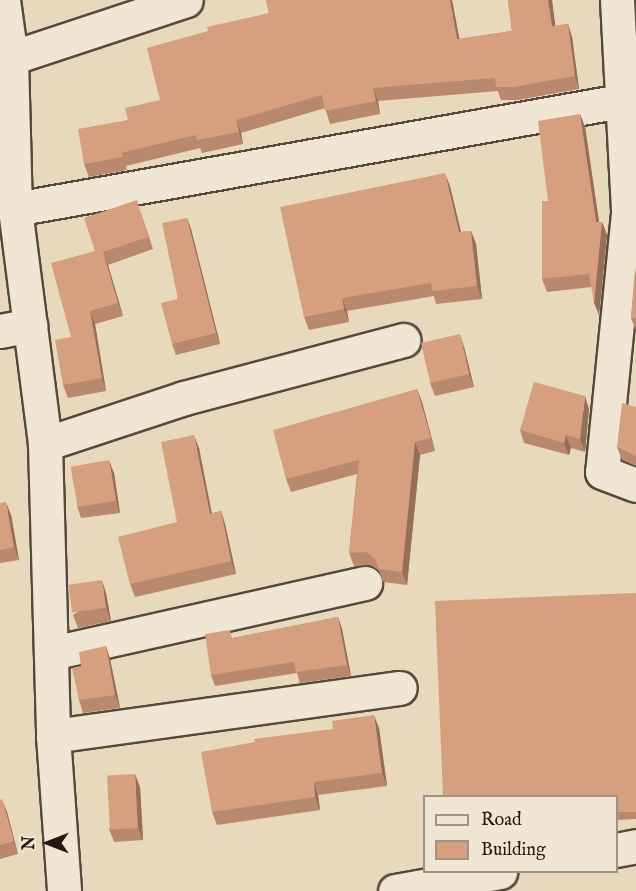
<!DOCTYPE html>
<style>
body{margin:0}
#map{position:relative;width:636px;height:891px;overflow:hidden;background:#e8d8bc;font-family:"IM FELL English",serif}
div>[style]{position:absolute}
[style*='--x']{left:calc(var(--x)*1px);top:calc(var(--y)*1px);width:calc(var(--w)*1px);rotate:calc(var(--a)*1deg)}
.roads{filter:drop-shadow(2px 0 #55493c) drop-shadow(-2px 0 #55493c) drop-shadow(0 2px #55493c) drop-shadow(0 -2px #55493c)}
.minor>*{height:33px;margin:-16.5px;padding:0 16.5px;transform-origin:16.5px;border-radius:16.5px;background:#f0e6d3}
.wall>*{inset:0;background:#b8896c}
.shaded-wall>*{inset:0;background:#966f58}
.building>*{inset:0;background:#d69f7d;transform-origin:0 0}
span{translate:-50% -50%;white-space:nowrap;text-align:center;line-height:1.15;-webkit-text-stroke:5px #f0e6d3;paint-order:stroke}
.legend{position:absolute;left:423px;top:795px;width:195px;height:78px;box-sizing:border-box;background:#f0e6d3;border:2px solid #9e9485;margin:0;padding:8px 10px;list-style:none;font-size:18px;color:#241911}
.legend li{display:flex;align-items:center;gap:12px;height:30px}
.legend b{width:30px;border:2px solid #9e9485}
.north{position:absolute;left:18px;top:813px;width:60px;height:60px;-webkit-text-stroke:4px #f0e6d3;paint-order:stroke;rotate:270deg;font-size:16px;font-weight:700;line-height:24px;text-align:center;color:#241911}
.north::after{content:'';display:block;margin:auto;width:21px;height:27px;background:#241911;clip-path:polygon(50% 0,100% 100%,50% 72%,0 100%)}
</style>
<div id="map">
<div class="roads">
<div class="minor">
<div style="--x:3;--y:0;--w:59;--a:82.1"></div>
<div style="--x:11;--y:58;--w:151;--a:88.5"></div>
<div style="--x:15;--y:209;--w:237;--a:82.7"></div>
<div style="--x:45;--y:444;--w:292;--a:88.4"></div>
<div style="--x:53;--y:736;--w:155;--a:85.9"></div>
<div style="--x:617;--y:0;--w:213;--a:87"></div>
<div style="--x:628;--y:213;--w:260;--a:95.7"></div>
<div style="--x:602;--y:472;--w:36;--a:21"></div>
<div style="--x:11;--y:58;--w:184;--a:-18.3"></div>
<div style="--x:15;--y:209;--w:616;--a:-10.11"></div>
<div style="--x:0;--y:331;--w:31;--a:-11"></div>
<div style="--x:45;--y:444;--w:146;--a:-18.3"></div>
<div style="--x:184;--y:398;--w:227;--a:-14.8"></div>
<div style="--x:52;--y:653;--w:321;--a:-12.6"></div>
<div style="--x:53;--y:736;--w:350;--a:-7.9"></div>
<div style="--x:616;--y:850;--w:20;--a:-11"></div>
<div style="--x:395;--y:891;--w:107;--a:-10.3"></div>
</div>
</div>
<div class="wall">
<div style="clip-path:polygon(266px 0,452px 0,459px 39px,512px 31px,508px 0,552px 0,555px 26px,568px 24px,572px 37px,579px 89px,518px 100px,501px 100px,498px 91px,378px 101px,380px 114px,330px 124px,325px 108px,241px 133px,243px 144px,202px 153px,200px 148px,126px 166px,127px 170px,89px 177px,84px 164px,128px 120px,160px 100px,208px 31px,269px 13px)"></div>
<div style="clip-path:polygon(580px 114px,585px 127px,599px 222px,602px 222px,607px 235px,599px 315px,592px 287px,547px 292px,542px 279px,548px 201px)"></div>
<div style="clip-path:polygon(450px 186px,461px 232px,471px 231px,476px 244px,482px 299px,436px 304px,434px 296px,347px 311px,349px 322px,309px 330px,304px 317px)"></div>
<div style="clip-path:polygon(141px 213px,153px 249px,108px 265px,123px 316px,95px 324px,106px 391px,68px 398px,63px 385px,71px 337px,95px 251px)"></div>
<div style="clip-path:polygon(187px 218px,191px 229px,220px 344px,176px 355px,172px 344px)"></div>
<div style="clip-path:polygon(636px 267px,636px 331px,631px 318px)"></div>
<div style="clip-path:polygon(464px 347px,474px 387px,435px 396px,430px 383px)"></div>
<div style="clip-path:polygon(417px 389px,422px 402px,435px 451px,420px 455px,407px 585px,383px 582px,379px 571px,371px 565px,354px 566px,349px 553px,357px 474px,291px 492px,286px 479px)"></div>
<div style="clip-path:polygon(636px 407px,636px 466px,622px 460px,617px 447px)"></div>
<div style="clip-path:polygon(589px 409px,585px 452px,571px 448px,569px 455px,524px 443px,520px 430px)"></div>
<div style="clip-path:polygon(199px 448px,212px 513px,221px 511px,225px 524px,236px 574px,135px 597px,130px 584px,177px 522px)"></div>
<div style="clip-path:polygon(114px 473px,120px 513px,81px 518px,77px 506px)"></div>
<div style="clip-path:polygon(0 503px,11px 515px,19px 560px,0 563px)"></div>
<div style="clip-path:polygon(106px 593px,111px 621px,78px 628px,73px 615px)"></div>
<div style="clip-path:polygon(636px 593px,636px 819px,616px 820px,616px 796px)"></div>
<div style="clip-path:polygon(338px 617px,342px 629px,351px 676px,300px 683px,297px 673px,215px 686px,211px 675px,233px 638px)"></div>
<div style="clip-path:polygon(106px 646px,110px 659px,120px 708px,83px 713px,79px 700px,81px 666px)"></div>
<div style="clip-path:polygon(379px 728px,387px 786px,318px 795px,320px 810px,217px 825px,212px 812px)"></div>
<div style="clip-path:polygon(140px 787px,143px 840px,114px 842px,109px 829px)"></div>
<div style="clip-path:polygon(0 800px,7px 812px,18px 854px,0 859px)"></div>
</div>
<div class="shaded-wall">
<div style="clip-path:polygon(450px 0,452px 0,462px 52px,457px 39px)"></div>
<div style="clip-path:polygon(548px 0,552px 0,557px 39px,552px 26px)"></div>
<div style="clip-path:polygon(568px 24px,572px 37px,579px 89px,575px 76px)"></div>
<div style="clip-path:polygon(373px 88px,378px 101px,380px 114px,376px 101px)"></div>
<div style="clip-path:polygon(580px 114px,585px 127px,601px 235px,596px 222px)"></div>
<div style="clip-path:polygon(236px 120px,241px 133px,243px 144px,239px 132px)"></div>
<div style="clip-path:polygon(445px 173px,450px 186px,464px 245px,459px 232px)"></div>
<div style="clip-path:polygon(187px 218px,191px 229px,220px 344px,216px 333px)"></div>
<div style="clip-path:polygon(602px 222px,607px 235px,599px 315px,594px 303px)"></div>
<div style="clip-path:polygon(471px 231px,476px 244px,482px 299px,477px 286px)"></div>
<div style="clip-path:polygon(103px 252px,108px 265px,123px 316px,118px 303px)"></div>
<div style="clip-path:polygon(342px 298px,347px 311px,349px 322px,344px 309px)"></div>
<div style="clip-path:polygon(90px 311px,95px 324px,106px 391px,102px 378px)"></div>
<div style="clip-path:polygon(460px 334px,464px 347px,474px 387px,469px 374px)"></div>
<div style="clip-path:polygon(417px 389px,422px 402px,435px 451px,431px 438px)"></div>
<div style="clip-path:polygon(585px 396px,589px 409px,585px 452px,580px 439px)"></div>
<div style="clip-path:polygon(194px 435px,199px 448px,214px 527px,210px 514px)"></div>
<div style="clip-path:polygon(566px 435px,571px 448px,569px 455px,564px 443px)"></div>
<div style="clip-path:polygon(415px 442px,420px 455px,407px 585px,402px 572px)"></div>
<div style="clip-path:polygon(109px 460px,114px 473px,120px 513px,116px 500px)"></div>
<div style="clip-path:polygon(6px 502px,11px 515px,19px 560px,14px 547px)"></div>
<div style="clip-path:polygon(221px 511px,225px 524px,236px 574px,231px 561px)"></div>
<div style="clip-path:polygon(102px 580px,106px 593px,111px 621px,106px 608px)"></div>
<div style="clip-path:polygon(338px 617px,342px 629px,351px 676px,347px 665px)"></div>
<div style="clip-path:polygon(106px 646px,110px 659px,120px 708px,115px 695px)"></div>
<div style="clip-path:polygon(374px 715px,379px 728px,387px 786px,382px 773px)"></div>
<div style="clip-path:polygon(135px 774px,140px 787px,143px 840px,138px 828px)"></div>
<div style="clip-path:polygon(314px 782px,318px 795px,320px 810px,315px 797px)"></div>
<div style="clip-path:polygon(2px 799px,7px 812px,18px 854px,14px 841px)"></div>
</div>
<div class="building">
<div style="clip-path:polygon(266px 0,450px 0,457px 39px,512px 31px,508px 0,548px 0,552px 26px,568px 24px,575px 76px,513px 87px,496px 87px,495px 78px,373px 88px,376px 101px,325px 111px,322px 95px,236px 120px,239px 132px,197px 140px,196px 135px,121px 153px,123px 157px,84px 164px,78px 129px,128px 120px,125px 108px,160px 100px,147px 48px,208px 31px,207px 27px,269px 13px)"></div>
<div style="clip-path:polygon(580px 114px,596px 222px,602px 222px,594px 303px,589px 274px,542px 279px,542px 201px,548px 201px,538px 121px)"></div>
<div style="clip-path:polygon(445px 173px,459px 232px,471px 231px,477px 286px,432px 291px,431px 283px,342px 298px,344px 309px,304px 317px,280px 207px)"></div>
<div style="clip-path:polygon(137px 200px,148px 237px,103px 252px,118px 303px,90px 311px,102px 378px,63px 385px,55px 340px,71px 337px,51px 263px,95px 251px,84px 218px)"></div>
<div style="clip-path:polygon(187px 218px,216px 333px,172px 344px,161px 303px,178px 299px,162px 223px)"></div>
<div style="clip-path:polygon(635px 267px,636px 318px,631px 318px)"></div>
<div style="left:460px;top:334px;width:41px;height:40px;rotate:77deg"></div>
<div style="clip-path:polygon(534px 382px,585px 396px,580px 439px,566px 435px,564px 443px,520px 430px)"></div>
<div style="clip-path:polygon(417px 389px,431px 438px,415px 442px,402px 572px,379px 569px,374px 558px,366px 552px,349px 553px,359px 460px,286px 479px,273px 430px)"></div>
<div style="clip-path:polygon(622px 403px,636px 407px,636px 456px,617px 447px)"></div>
<div style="clip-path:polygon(194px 435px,210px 514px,221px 511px,231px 561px,130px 584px,118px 537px,177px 522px,161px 442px)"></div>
<div style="left:109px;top:460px;width:41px;height:39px;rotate:80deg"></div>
<div style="clip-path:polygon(6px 502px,14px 547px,0 550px,0 503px)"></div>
<div style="left:102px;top:580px;width:28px;height:34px;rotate:82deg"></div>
<div style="clip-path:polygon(636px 593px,636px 812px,616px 812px,616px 796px,443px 796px,435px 601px)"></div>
<div style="clip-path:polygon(338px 617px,347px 665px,296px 672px,294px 662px,211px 675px,205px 634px,230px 630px,232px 638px)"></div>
<div style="clip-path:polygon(106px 646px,115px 695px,79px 700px,72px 668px,81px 666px,79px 652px)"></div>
<div style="clip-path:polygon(374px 715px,382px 773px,314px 782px,315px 797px,212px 812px,201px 752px,255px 742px,254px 739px,333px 729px,332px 721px)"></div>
<div style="left:135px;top:774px;width:54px;height:28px;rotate:87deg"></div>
<div style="clip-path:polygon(2px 799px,14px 841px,0 845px,0 800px)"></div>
</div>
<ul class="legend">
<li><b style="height:8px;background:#f0e6d3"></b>Road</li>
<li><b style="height:16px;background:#d69f7d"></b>Building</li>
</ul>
<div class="north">N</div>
</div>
